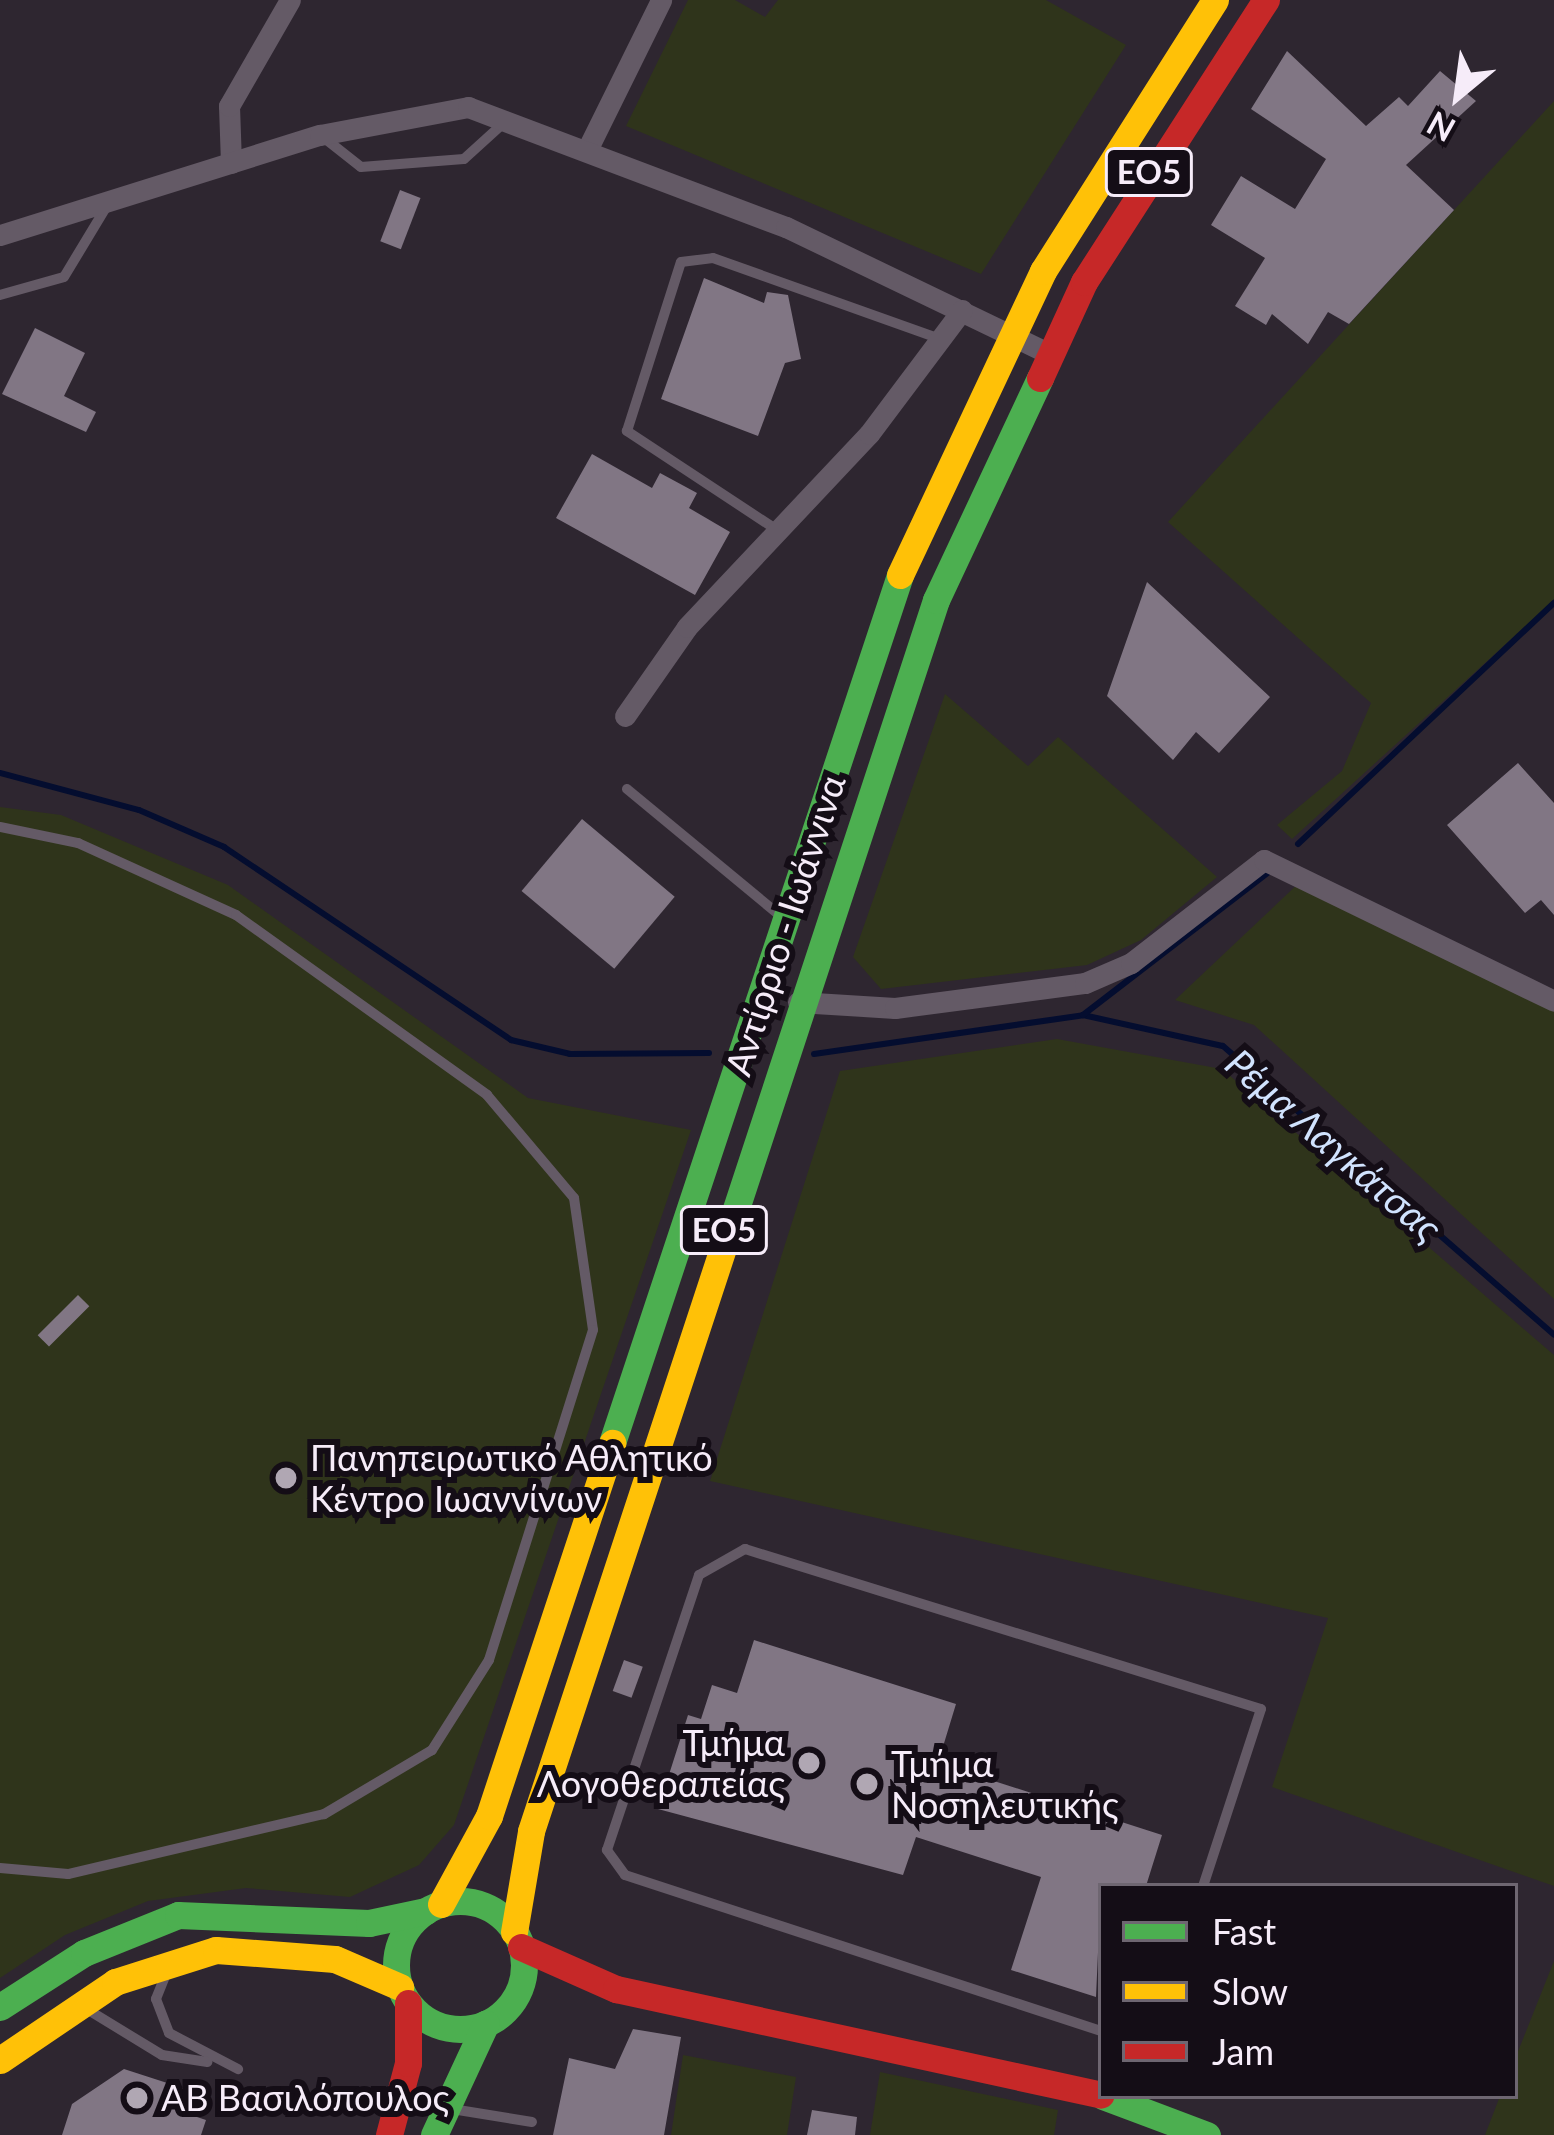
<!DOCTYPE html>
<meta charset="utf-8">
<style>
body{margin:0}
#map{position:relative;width:1554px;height:2135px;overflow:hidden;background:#2e2630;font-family:Lato,sans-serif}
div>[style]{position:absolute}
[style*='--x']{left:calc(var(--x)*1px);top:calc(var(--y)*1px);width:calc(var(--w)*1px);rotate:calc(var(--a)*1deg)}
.green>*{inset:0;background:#2f341b}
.stream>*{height:6px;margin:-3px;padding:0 3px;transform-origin:3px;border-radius:3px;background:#040d2f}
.building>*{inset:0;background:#817684;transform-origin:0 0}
.lane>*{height:10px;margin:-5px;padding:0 5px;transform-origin:5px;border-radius:5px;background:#645a66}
.street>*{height:21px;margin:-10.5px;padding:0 10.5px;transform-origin:10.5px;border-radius:10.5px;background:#645a66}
.fast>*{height:27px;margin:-13.5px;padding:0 13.5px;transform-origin:13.5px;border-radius:13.5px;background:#4caf50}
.fast>.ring{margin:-13.5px;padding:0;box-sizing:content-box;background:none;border:27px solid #4caf50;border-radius:50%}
.slow>*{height:27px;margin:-13.5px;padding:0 13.5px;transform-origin:13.5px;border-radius:13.5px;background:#ffc107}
.jam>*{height:27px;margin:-13.5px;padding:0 13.5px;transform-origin:13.5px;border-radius:13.5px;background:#c62828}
.dots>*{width:33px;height:33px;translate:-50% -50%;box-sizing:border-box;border:6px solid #140d16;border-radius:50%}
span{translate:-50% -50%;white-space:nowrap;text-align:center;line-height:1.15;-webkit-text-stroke:12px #140d16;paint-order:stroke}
.shield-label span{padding:3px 9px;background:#140d16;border:3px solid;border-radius:9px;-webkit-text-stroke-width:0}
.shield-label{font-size:33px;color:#f6ecf9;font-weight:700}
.street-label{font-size:36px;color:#f6ecf9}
.poi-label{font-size:36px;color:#f6ecf9}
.left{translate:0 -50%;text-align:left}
.right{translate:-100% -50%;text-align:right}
.water-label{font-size:39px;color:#d1e3fe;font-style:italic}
.legend{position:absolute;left:1098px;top:1883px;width:420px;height:216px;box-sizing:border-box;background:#140d16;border:3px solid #6e6671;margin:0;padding:15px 21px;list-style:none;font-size:36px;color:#f6ecf9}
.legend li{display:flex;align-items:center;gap:24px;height:60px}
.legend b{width:60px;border:3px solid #6e6671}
.north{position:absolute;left:1398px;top:36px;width:120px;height:120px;-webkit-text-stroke:9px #140d16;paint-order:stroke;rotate:209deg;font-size:33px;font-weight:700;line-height:48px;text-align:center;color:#f6ecf9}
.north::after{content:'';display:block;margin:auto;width:42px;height:54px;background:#f6ecf9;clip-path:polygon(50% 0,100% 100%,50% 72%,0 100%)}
</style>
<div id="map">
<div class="green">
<div style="clip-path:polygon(688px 0,735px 0,765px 17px,778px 0,1046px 0,1126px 45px,981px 274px,626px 126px)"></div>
<div style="clip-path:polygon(1554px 101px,1554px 600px,1292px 839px,1277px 825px,1342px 771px,1371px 703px,1168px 522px)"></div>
<div style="clip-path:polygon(945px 694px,1028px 766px,1058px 737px,1217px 877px,1141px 940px,1087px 965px,881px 989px,853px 957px)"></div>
<div style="clip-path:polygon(0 807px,61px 815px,228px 885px,528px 1098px,691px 1130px,454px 1825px,419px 1865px,350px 1897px,246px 1888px,148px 1901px,65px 1935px,0 1978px)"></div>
<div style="clip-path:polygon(1301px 881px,1554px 1011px,1554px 1299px,1254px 1025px,1175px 1000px)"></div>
<div style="clip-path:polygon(1057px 1039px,1222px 1069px,1554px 1355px,1554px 1886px,1272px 1787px,1328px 1618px,710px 1481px,840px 1071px)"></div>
<div style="clip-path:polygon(1554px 1961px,1554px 2135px,1485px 2135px,1500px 2096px,1515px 2096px,1515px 2059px)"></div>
<div style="clip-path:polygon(683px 2055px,796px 2077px,787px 2135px,671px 2135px)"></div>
<div style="clip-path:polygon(880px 2072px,1058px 2110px,1054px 2135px,870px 2135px)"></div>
</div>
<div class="stream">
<div style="--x:0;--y:773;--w:144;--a:14.9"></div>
<div style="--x:139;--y:810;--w:93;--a:23.5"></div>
<div style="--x:224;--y:847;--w:346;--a:33.9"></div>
<div style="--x:511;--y:1040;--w:61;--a:13.3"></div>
<div style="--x:570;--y:1054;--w:139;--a:-0.4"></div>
<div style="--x:1298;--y:844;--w:352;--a:-43.3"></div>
<div style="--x:1083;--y:1015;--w:143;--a:12.5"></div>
<div style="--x:1223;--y:1046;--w:439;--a:41.1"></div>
<div style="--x:814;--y:1054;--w:272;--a:-8.2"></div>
<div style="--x:1083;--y:1015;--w:236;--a:-37.6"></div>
</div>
<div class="building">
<div style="clip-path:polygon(1287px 51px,1366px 126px,1399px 97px,1408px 106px,1440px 71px,1476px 101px,1406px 165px,1454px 210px,1349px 324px,1328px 312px,1308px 344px,1272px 314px,1266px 325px,1235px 306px,1265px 258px,1211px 225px,1241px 176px,1295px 209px,1326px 159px,1251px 109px)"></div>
<div style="left:400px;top:190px;width:22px;height:55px;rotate:21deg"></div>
<div style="clip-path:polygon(704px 278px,764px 303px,767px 292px,788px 295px,801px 359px,785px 363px,758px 436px,661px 399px)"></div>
<div style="clip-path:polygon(35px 328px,85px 353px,64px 396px,96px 412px,86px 432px,2px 394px)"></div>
<div style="clip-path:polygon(592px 454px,652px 488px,660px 473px,697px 493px,689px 508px,730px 532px,695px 595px,556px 518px)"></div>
<div style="clip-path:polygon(1147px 582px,1270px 697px,1219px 753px,1196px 732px,1173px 760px,1107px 696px)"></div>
<div style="clip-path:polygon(1518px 763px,1554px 803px,1554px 915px,1541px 900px,1525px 913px,1447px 825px)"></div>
<div style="left:582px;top:819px;width:121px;height:94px;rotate:40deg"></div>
<div style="left:78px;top:1295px;width:16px;height:57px;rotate:45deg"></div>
<div style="clip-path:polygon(754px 1640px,956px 1704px,938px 1763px,1162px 1835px,1146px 1886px,1101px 1886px,1096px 1997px,1011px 1970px,1041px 1877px,916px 1837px,903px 1875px,658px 1809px,688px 1715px,701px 1719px,712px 1685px,737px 1693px)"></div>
<div style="left:624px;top:1660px;width:20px;height:33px;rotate:20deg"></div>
<div style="clip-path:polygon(633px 2029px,681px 2037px,664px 2135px,553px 2135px,569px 2058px,615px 2069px)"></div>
<div style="clip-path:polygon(124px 2069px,195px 2092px,188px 2114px,206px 2120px,201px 2135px,62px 2135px,72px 2104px)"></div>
<div style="clip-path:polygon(812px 2110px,857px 2117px,855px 2135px,807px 2135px)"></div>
</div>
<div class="lane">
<div style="--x:323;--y:137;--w:48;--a:38.3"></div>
<div style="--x:361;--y:167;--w:103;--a:-4.4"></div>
<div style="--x:464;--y:159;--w:58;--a:-42.2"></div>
<div style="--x:0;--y:295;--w:66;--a:-15.7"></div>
<div style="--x:64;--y:277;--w:85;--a:-58.9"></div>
<div style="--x:777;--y:530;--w:180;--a:-146.6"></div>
<div style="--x:627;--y:431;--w:177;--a:-72.3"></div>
<div style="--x:681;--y:262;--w:32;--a:-7"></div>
<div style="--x:713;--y:258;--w:241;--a:19.6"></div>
<div style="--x:627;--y:789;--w:196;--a:39.6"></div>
<div style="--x:0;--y:827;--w:80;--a:11.6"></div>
<div style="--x:78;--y:843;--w:174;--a:24.5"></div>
<div style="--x:236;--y:915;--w:309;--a:35.6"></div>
<div style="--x:487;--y:1095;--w:135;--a:49.8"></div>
<div style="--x:574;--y:1198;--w:133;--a:81.8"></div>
<div style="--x:593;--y:1330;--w:346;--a:107.5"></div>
<div style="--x:489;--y:1660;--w:107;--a:122.3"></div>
<div style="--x:432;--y:1750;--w:126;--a:149.3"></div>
<div style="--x:324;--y:1814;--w:263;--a:166.8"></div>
<div style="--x:68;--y:1874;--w:68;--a:-175"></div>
<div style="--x:166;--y:1974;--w:27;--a:112"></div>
<div style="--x:156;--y:1999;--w:36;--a:69"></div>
<div style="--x:169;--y:2033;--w:78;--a:27.6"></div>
<div style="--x:85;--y:2008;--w:90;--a:31.4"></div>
<div style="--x:162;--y:2055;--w:46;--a:8.8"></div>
<div style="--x:1101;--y:2031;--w:501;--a:-161.85"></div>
<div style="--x:625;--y:1875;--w:31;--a:-126"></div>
<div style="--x:607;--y:1850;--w:290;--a:-71.5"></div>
<div style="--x:699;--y:1575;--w:53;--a:-29.5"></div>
<div style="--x:745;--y:1549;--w:540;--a:17.23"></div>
<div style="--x:1261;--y:1709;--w:186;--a:108.1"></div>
<div style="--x:452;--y:2109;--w:81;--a:9.2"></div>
</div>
<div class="street">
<div style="--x:588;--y:148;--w:165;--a:-63.7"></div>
<div style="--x:231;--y:163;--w:57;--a:-92"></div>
<div style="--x:229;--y:106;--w:122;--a:-60.1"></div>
<div style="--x:0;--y:235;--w:335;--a:-17.4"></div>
<div style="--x:320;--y:135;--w:151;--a:-10.7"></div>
<div style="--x:468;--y:107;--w:340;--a:20.7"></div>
<div style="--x:786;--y:227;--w:291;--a:25.7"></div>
<div style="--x:625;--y:716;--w:108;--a:-55.1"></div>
<div style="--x:687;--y:627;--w:265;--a:-46.7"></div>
<div style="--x:869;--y:434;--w:155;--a:-53.1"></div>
<div style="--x:798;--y:1002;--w:97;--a:3.5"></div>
<div style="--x:895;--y:1008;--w:192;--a:-7.5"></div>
<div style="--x:1085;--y:983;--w:50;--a:-23.5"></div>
<div style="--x:1131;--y:963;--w:168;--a:-37.8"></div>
<div style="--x:1264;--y:860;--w:322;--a:25.9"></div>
</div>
<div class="fast">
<div style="--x:728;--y:1233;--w:666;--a:-71.81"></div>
<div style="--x:936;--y:600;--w:245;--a:-64.9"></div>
<div style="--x:612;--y:1443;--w:915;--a:-71.64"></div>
<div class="ring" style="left:396px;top:1901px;width:101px;height:101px"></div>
<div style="--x:0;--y:2007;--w:100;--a:-32.7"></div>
<div style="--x:84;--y:1953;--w:101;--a:-22"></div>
<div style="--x:178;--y:1915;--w:191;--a:2.4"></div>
<div style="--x:369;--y:1923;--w:58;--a:-11.9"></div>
<div style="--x:1103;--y:2096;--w:111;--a:20.6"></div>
<div style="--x:434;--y:2135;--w:123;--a:-65.1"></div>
</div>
<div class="slow">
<div style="--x:900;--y:575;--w:336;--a:-64.8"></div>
<div style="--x:1043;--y:271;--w:321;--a:-57.6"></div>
<div style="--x:441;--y:1904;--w:100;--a:-61.4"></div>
<div style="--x:489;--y:1816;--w:393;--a:-71.7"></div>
<div style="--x:514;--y:1932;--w:102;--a:-80.4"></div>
<div style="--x:531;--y:1831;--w:630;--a:-71.77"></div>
<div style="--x:0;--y:2060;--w:139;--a:-34.1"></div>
<div style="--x:115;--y:1982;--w:106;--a:-17.6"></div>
<div style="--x:216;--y:1950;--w:119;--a:4.3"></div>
<div style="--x:335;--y:1959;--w:71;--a:23.3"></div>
</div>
<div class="jam">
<div style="--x:1040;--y:378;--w:106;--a:-65.4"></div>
<div style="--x:1084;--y:282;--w:336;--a:-57.2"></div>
<div style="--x:521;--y:1947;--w:104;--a:23.9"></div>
<div style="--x:616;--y:1989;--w:496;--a:12.3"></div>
<div style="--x:389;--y:2135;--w:74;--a:-75.2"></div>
<div style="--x:408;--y:2063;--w:60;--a:-90"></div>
</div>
<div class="dots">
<div style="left:286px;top:1478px;background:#b0a7b3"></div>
<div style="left:809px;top:1763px;background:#b0a7b3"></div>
<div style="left:867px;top:1784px;background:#b0a7b3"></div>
<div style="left:137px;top:2098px;background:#b0a7b3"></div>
</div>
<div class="shield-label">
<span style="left:1149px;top:172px">ΕΟ5</span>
<span style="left:724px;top:1230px">ΕΟ5</span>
</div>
<div class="street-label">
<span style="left:785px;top:925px;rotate:-72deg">Αντίρριο - Ιωάννινα</span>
</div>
<div class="poi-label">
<span class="left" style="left:310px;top:1478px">Πανηπειρωτικό Αθλητικό<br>Κέντρο Ιωαννίνων</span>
<span class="right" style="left:785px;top:1763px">Τμήμα<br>Λογοθεραπείας</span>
<span class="left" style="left:891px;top:1784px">Τμήμα<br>Νοσηλευτικής</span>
<span class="left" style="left:161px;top:2098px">ΑΒ Βασιλόπουλος</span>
</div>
<div class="water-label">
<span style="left:1334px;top:1145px;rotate:41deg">Ρέμα Λαγκάτσας</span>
</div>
<ul class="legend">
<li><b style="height:15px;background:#4caf50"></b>Fast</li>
<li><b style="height:15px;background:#ffc107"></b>Slow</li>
<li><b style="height:15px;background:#c62828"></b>Jam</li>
</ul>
<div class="north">N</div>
</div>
